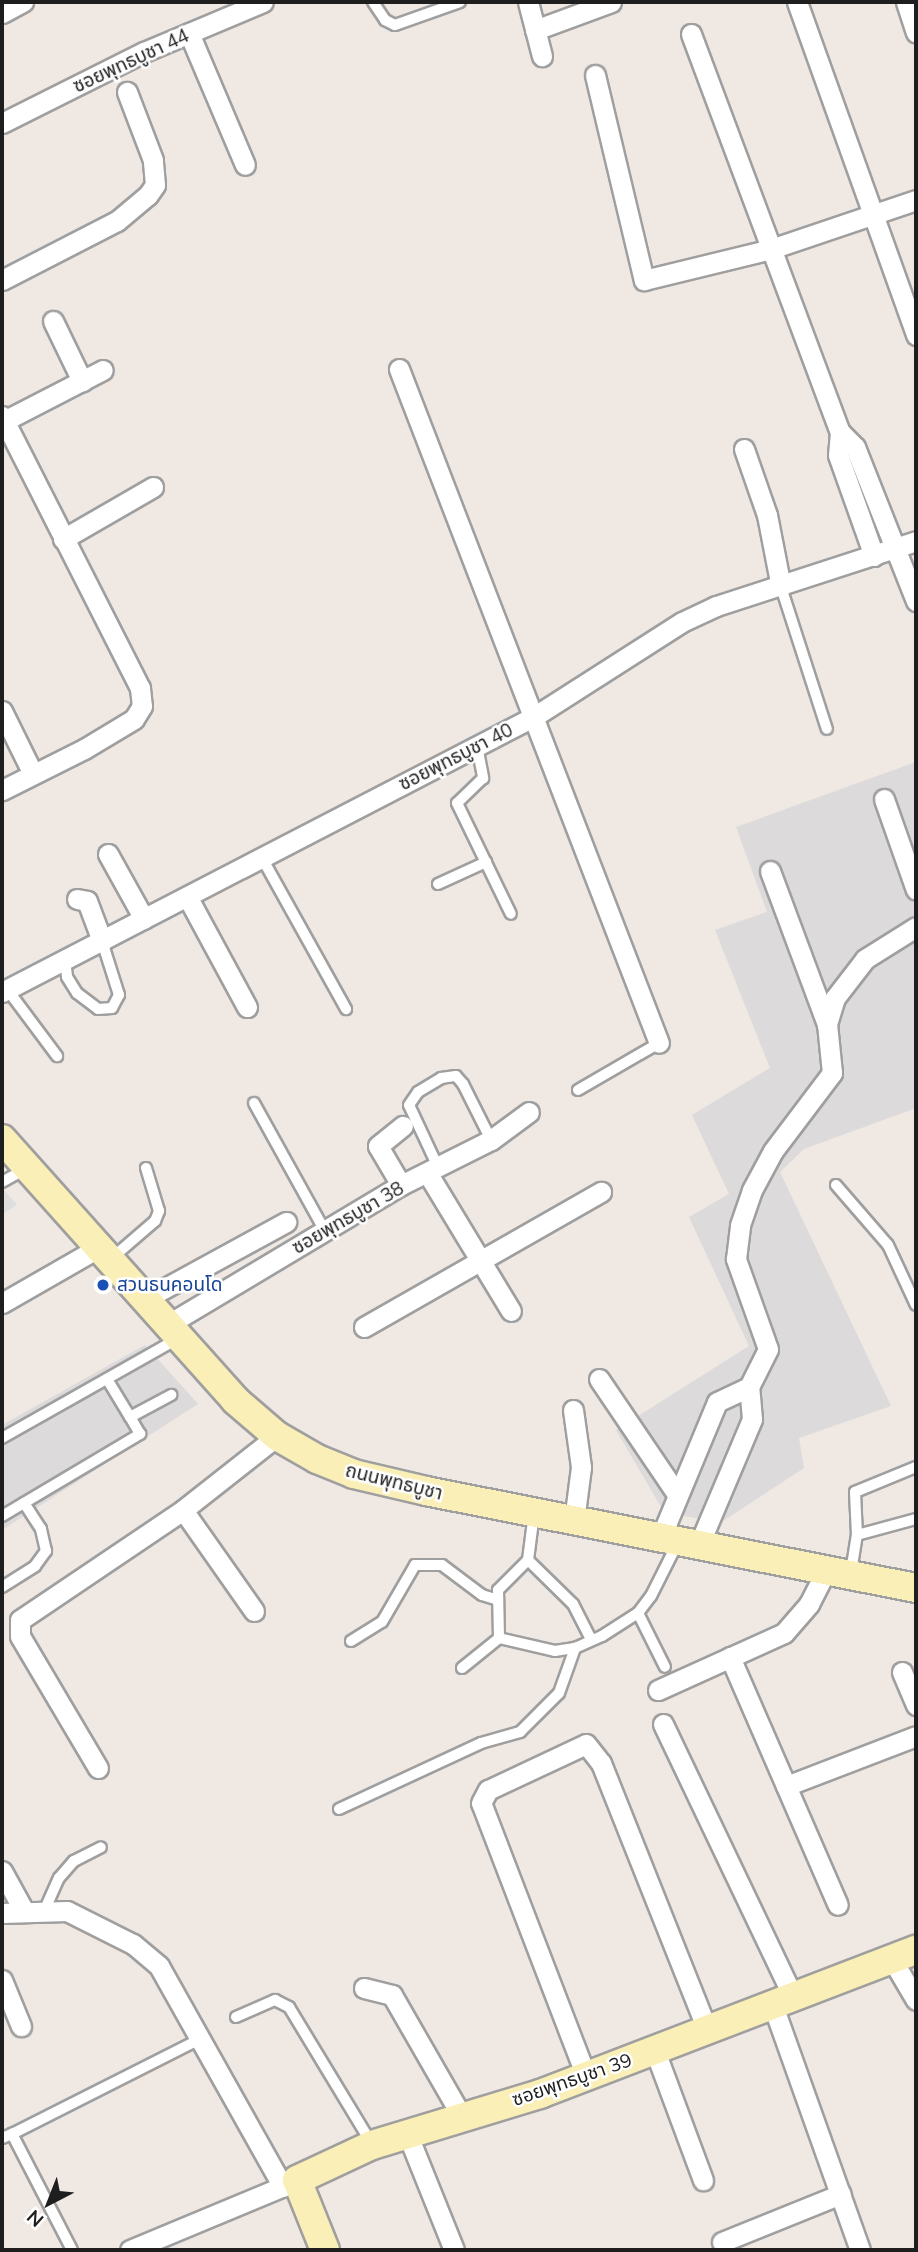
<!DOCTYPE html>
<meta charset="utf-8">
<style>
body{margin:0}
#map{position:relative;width:918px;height:2252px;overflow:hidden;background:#efe8e3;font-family:Mulish,"Noto Sans Thai",sans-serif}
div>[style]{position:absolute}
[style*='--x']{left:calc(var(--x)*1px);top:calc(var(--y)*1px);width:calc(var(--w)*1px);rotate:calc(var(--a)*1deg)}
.residential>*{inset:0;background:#dcdadb}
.parking>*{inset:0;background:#dedede}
.roads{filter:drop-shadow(2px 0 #9f9f9f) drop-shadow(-2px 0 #9f9f9f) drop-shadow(0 2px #9f9f9f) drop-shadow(0 -2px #9f9f9f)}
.lane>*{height:10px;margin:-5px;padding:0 5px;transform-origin:5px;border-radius:5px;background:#fff}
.street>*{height:19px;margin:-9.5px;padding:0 9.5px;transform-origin:9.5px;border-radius:9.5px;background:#fff}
.secondary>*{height:28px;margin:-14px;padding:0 14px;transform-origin:14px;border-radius:14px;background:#faefb6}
.dots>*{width:19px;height:19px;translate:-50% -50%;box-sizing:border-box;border:4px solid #fff;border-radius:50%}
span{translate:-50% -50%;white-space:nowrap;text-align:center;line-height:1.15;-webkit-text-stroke:5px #fff;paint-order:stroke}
.street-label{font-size:19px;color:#1e1e1e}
.transit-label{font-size:19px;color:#164399}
.left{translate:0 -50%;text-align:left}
.frame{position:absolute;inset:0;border:4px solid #1e1e1e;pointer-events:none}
.north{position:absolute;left:14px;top:2168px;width:70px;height:70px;-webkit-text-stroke:5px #fff;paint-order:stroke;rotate:222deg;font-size:19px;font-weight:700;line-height:28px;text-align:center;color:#1e1e1e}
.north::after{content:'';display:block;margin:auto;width:24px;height:32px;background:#1e1e1e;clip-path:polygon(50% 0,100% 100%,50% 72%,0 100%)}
</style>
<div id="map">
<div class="residential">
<div style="clip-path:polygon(916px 762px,916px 1108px,804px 1149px,780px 1172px,891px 1406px,799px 1438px,804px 1468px,720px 1523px,664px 1512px,616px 1430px,749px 1346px,689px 1217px,729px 1194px,692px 1115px,770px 1068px,715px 930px,767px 912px,736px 827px)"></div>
<div style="clip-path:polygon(145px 1345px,198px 1404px,2px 1530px,2px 1425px)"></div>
</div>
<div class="parking">
<div style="clip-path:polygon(2px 1188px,17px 1205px,2px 1214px)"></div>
</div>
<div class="roads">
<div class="lane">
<div style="--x:373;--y:2;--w:22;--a:56"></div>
<div style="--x:385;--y:20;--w:11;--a:27"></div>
<div style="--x:395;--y:25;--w:69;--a:-19.5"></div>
<div style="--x:781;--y:587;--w:149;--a:72.1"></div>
<div style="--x:477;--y:746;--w:33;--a:79"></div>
<div style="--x:483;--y:778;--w:36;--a:136"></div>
<div style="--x:457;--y:803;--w:123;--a:64.1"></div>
<div style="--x:262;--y:858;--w:173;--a:60.9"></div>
<div style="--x:438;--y:884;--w:53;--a:-24.6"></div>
<div style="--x:65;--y:960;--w:17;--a:83"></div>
<div style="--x:67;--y:977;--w:19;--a:58"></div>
<div style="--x:77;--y:993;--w:26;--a:37"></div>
<div style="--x:98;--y:1009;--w:14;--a:-4"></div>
<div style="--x:112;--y:1008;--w:15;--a:-62"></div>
<div style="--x:119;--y:995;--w:57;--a:-107.5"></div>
<div style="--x:7;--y:989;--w:84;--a:53.3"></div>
<div style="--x:578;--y:1090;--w:94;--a:-30.1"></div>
<div style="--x:254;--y:1103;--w:146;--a:61"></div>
<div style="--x:438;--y:1167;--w:68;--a:-115.1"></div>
<div style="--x:409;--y:1105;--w:16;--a:-55"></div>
<div style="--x:418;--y:1092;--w:27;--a:-31"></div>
<div style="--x:441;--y:1078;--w:15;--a:-8"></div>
<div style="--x:456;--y:1076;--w:11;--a:49"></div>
<div style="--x:463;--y:1084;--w:63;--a:63.4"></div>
<div style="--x:2;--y:1182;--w:25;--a:-29"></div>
<div style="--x:836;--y:1185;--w:79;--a:49.1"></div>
<div style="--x:888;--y:1245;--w:66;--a:65"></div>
<div style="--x:112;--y:1258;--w:57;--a:-40.7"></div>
<div style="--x:155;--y:1221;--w:11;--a:-68"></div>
<div style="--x:159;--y:1211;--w:45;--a:-106.8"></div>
<div style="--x:107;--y:1379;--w:44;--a:58.8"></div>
<div style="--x:2;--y:1438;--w:203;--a:-29.5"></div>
<div style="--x:2;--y:1516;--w:161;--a:-30.7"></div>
<div style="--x:140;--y:1434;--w:20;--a:-120"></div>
<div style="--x:130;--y:1417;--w:47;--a:-28.2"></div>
<div style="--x:857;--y:1535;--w:61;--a:-15.2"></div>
<div style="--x:528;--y:1560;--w:63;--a:44.4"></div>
<div style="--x:573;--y:1604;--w:39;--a:63"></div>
<div style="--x:851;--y:1572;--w:37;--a:-81"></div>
<div style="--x:857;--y:1535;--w:43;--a:-92.7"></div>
<div style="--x:855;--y:1492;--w:66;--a:-22.3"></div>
<div style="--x:2;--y:1587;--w:39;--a:-32"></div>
<div style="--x:35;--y:1566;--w:19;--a:-54"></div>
<div style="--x:46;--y:1551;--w:23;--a:-103"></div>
<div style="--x:41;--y:1529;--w:31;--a:-123"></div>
<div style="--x:638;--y:1613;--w:60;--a:63.4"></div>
<div style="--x:499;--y:1638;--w:57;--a:13.1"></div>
<div style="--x:555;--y:1651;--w:20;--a:-9"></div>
<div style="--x:575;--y:1648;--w:30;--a:-24"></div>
<div style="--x:602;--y:1636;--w:43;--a:-32.6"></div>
<div style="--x:638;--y:1613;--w:21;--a:-53"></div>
<div style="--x:651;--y:1596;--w:58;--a:-63.4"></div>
<div style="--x:351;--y:1641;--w:36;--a:-32"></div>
<div style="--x:382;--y:1622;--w:66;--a:-59.9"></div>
<div style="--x:415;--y:1565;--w:27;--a:0"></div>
<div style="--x:442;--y:1565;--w:50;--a:36.9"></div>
<div style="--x:482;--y:1595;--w:17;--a:17"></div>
<div style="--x:462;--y:1668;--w:48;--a:-39"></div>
<div style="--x:499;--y:1638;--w:48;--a:-91.2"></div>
<div style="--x:498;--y:1590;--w:42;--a:-45"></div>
<div style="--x:528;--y:1560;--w:47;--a:-82.7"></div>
<div style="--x:339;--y:1809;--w:157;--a:-24.9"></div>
<div style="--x:481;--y:1743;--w:41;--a:-15.8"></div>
<div style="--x:520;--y:1732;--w:55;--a:-45"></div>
<div style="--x:559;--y:1693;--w:48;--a:-70.4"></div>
<div style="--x:45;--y:1909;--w:34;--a:-66"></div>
<div style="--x:59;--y:1878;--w:23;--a:-49"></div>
<div style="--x:74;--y:1861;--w:30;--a:-27"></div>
<div style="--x:236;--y:2017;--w:43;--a:-23.6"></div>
<div style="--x:275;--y:2000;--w:16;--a:27"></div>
<div style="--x:289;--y:2007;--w:160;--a:58.8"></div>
<div style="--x:2;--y:2138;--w:11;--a:-22"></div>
<div style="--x:72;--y:2250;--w:131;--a:-117.3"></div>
<div style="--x:12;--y:2134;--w:211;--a:-26.8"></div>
</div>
<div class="street">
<div style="--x:528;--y:2;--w:56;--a:75.5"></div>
<div style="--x:797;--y:2;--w:354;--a:70.3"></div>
<div style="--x:906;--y:2;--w:32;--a:72"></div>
<div style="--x:2;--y:13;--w:24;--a:-28"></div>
<div style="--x:535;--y:30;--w:81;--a:-20.2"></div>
<div style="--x:189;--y:33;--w:143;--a:67"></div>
<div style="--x:691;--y:34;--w:425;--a:69.5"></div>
<div style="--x:595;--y:75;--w:211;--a:76.6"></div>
<div style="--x:644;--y:280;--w:131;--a:-13.7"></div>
<div style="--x:771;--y:249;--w:153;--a:-18.7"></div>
<div style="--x:2;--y:123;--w:159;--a:-26.6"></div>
<div style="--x:144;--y:52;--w:129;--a:-22.8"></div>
<div style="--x:2;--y:280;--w:129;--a:-27.2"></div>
<div style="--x:117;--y:221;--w:40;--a:-40"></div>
<div style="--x:148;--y:195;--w:12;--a:-55"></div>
<div style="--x:155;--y:185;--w:25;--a:-95"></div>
<div style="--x:153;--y:160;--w:73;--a:-110.9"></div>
<div style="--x:53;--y:321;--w:67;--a:64.2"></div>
<div style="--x:399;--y:369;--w:722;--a:68.91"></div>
<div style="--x:2;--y:416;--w:305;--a:63.1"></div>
<div style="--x:140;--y:688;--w:18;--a:84"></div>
<div style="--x:142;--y:706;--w:15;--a:122"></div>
<div style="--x:134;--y:719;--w:58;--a:149"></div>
<div style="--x:84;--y:749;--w:92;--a:153.4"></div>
<div style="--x:4;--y:421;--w:111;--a:-27.3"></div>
<div style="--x:744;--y:449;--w:70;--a:70.8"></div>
<div style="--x:767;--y:515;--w:73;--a:79"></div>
<div style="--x:63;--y:539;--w:104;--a:-30"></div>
<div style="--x:874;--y:556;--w:107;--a:-109.6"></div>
<div style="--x:838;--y:455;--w:23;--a:-85"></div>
<div style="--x:840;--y:432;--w:21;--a:45"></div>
<div style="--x:855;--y:447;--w:166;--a:68.4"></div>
<div style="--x:2;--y:711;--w:70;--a:63.8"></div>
<div style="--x:884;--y:799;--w:96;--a:70.6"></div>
<div style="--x:108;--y:854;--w:74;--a:61"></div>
<div style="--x:770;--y:871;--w:163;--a:69.6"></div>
<div style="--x:188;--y:898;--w:124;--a:61.6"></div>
<div style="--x:77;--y:899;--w:10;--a:11"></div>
<div style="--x:87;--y:901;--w:43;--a:69.4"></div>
<div style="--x:2;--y:992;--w:600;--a:-27.38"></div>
<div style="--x:535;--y:716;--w:174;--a:-32.6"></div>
<div style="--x:682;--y:622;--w:38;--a:-25"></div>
<div style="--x:716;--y:606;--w:210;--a:-18"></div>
<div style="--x:428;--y:1174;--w:160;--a:58.8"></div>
<div style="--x:401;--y:1185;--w:45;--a:-120.5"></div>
<div style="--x:378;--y:1146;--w:32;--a:-39"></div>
<div style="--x:145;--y:1299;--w:161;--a:-28.6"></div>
<div style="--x:2;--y:1303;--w:111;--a:-29.8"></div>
<div style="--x:167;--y:1325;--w:273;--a:-30.9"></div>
<div style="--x:401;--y:1185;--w:101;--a:-26.6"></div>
<div style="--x:491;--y:1140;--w:47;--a:-36.4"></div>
<div style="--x:364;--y:1327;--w:273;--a:-29.7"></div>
<div style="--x:599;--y:1379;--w:139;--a:55.9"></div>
<div style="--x:573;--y:1410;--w:58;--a:82"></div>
<div style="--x:581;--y:1467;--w:54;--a:97.4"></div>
<div style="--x:660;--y:1539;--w:148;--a:-67.4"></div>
<div style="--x:717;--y:1402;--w:35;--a:-25"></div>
<div style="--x:749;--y:1387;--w:42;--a:-63.4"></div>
<div style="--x:768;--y:1349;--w:96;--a:-109.6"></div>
<div style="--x:736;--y:1259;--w:34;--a:-83"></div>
<div style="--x:740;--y:1225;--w:37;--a:-71"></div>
<div style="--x:752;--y:1190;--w:44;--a:-61.7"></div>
<div style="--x:773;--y:1151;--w:98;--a:-52.9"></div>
<div style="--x:832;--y:1073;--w:49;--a:-95.8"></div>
<div style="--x:827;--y:1024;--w:27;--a:-73"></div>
<div style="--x:835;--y:998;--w:49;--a:-52.4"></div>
<div style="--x:865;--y:959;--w:60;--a:-32.1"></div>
<div style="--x:698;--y:1547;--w:139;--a:-67.1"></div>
<div style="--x:752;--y:1419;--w:32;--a:-95"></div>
<div style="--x:254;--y:1611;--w:123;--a:-125.1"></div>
<div style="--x:183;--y:1510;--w:120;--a:-38.2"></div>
<div style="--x:730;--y:1657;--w:270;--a:66.5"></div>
<div style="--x:902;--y:1672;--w:36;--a:67"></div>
<div style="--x:658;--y:1690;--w:138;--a:-24.3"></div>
<div style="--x:784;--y:1633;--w:38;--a:-49"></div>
<div style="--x:809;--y:1604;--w:39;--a:-63"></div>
<div style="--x:663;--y:1724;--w:300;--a:64.5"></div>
<div style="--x:98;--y:1768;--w:153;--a:-120.6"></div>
<div style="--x:20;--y:1636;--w:16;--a:-90"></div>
<div style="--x:20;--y:1620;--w:197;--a:-34"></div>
<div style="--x:786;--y:1786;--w:139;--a:-21"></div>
<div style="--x:2;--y:1871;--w:46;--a:61.2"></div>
<div style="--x:2;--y:1913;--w:65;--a:-1.8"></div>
<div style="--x:67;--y:1911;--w:74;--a:26.6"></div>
<div style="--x:133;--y:1944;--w:34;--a:40"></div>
<div style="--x:159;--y:1966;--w:253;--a:60.7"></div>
<div style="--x:893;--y:1961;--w:45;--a:59.5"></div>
<div style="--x:2;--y:1980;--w:50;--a:67.6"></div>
<div style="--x:364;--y:1988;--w:29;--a:14"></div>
<div style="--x:392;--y:1995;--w:138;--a:60.1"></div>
<div style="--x:772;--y:2003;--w:262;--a:70.4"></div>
<div style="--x:655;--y:2051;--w:138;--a:69.6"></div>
<div style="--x:586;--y:2076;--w:292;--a:-111"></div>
<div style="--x:481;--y:1803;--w:15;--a:-62"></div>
<div style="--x:488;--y:1790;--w:108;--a:-25.1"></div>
<div style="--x:586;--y:1744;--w:24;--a:52"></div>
<div style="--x:601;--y:1763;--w:289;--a:68.3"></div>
<div style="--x:407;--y:2133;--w:126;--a:68.1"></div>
<div style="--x:722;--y:2242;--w:128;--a:-22"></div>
<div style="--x:130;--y:2250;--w:177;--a:-22.6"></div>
</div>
<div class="secondary">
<div style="--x:2;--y:1139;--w:350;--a:48.2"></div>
<div style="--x:235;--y:1400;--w:55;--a:40.6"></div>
<div style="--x:277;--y:1436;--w:46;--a:29.9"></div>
<div style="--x:317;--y:1459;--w:40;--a:22"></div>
<div style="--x:354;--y:1474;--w:74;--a:13.3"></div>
<div style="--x:426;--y:1491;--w:500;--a:11.2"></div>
<div style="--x:325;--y:2250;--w:75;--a:-111.8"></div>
<div style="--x:297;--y:2180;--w:83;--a:-25"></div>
<div style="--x:372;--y:2145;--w:176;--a:-16.9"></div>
<div style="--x:540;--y:2094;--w:403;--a:-21"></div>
</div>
</div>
<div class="dots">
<div style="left:103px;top:1285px;background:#1a4fb4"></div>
</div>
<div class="street-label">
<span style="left:131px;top:61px;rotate:-25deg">ซอยพุทธบูชา 44</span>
<span style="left:456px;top:757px;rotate:-27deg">ซอยพุทธบูชา 40</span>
<span style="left:348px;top:1218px;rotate:-30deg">ซอยพุทธบูชา 38</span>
<span style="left:394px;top:1482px;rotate:14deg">ถนนพุทธบูชา</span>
<span style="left:572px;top:2080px;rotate:-19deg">ซอยพุทธบูชา 39</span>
</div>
<div class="transit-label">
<span class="left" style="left:117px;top:1285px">สวนธนคอนโด</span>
</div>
<div class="frame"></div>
<div class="north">N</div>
</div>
